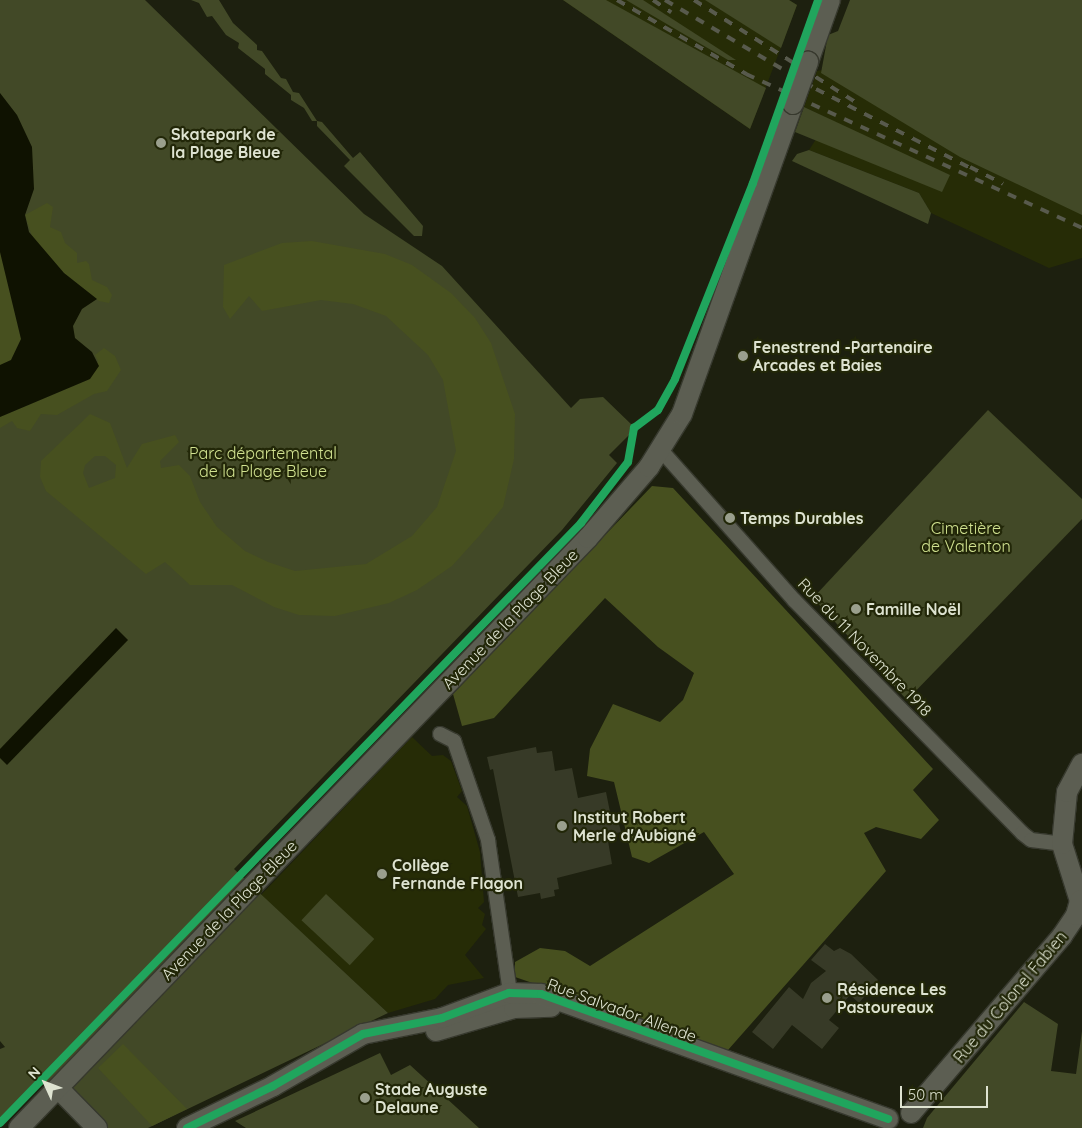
<!DOCTYPE html>
<meta charset="utf-8">
<style>
body{margin:0}
#map{position:relative;width:1082px;height:1128px;overflow:hidden;background:#1d200f;font-family:Quicksand,sans-serif}
div>[style]{position:absolute}
[style*='--x']{left:calc(var(--x)*1px);top:calc(var(--y)*1px);width:calc(var(--w)*1px);rotate:calc(var(--a)*1deg)}
.built>*{inset:0;background:#262c06}
.green>*{inset:0;background:#424927;transform-origin:0 0}
.forest>*{inset:0;background:#47501f}
.water>*{inset:0;background:#0f1201}
.building>*{inset:0;background:#373a27}
.roads{filter:drop-shadow(1px 0 #37392e) drop-shadow(-1px 0 #37392e) drop-shadow(0 1px #37392e) drop-shadow(0 -1px #37392e)}
.street>*{height:14px;margin:-7px;padding:0 7px;transform-origin:7px;border-radius:7px;background:#5c5e52}
.secondary>*{height:20px;margin:-10px;padding:0 10px;transform-origin:10px;border-radius:10px;background:#5c5e52}
.rail>*{height:4px;margin-top:-2px;transform-origin:0;background:repeating-linear-gradient(90deg,#585a4d 0 9px,transparent 0 18px)}
.bridges{filter:drop-shadow(1px 0 #37392e) drop-shadow(-1px 0 #37392e) drop-shadow(0 1px #37392e) drop-shadow(0 -1px #37392e)}
.secondary-bridge>*{height:20px;margin:-10px;padding:0 10px;transform-origin:10px;border-radius:10px;background:#5c5e52}
.cycleway>*{height:8px;margin:-4px;padding:0 4px;transform-origin:4px;border-radius:4px;background:#20a55d}
.dots>*{width:14px;height:14px;translate:-50% -50%;box-sizing:border-box;border:2px solid #222708;border-radius:50%}
span{translate:-50% -50%;white-space:nowrap;text-align:center;line-height:1.15;-webkit-text-stroke:4.5px #222708;paint-order:stroke}
.poi-label{font-size:16px;color:#dee3d1;font-weight:700}
.left{translate:0 -50%;text-align:left}
.park-label{font-size:16px;color:#d1e290}
.street-label{font-size:16px;color:#dee3d1}
.north{position:absolute;left:20px;top:1058px;width:50px;height:50px;-webkit-text-stroke:4px #222708;paint-order:stroke;rotate:313deg;font-size:14px;font-weight:700;line-height:20px;text-align:center;color:#dee3d1}
.north::after{content:'';display:block;margin:auto;width:18px;height:22px;background:#dee3d1;clip-path:polygon(50% 0,100% 100%,50% 72%,0 100%)}
.scale{position:absolute;left:900px;top:1086px;width:88px;height:22px;box-sizing:border-box;border:2px solid #dee3d1;border-top:0;padding-left:6px;font-size:15px;line-height:18px;white-space:nowrap;color:#dee3d1;-webkit-text-stroke:4px #222708;paint-order:stroke}
</style>
<div id="map">
<div class="built">
<div style="clip-path:polygon(563px 0,789px 0,797px 5px,750px 129px)"></div>
<div style="clip-path:polygon(822px 70px,1082px 149px,1082px 258px,1049px 268px,931px 213px,919px 193px,809px 150px,829px 119px,804px 107px,817px 71px)"></div>
<div style="clip-path:polygon(412px 737px,432px 756px,443px 755px,451px 761px,462px 791px,457px 797px,467px 806px,480px 852px,484px 902px,478px 908px,485px 914px,482px 925px,486px 929px,465px 955px,484px 978px,448px 985px,435px 999px,388px 1013px,261px 895px)"></div>
</div>
<div class="green">
<div style="clip-path:polygon(0 0,145px 0,364px 214px,442px 266px,571px 408px,580px 399px,603px 397px,632px 425px,629px 435px,609px 455px,617px 463px,562px 530px,234px 869px,388px 1013px,148px 1128px,101px 1128px,39px 1079px,0 1119px,0 1049px,5px 1047px,0 1041px)"></div>
<div style="clip-path:polygon(191px 0,219px 0,233px 23px,257px 45px,257px 50px,262px 51px,281px 78px,286px 79px,293px 92px,299px 93px,317px 121px,322px 122px,353px 158px,360px 152px,423px 226px,422px 236px,414px 236px,344px 166px,350px 160px,317px 126px,317px 121px,312px 121px,304px 108px,291px 100px,291px 95px,265px 74px,265px 69px,238px 48px,239px 43px,226px 35px,212px 16px,207px 17px,199px 3px)"></div>
<div style="clip-path:polygon(563px 0,606px 0,766px 88px,750px 129px)"></div>
<div style="clip-path:polygon(626px 0,643px 0,736px 60px,728px 60px)"></div>
<div style="clip-path:polygon(705px 0,789px 0,797px 5px,781px 48px)"></div>
<div style="clip-path:polygon(850px 0,1082px 0,1082px 215px,960px 157px,821px 73px,828px 35px,838px 31px)"></div>
<div style="clip-path:polygon(804px 107px,950px 175px,942px 192px,795px 132px)"></div>
<div style="clip-path:polygon(809px 150px,919px 193px,931px 213px,928px 224px,792px 161px,797px 154px)"></div>
<div style="clip-path:polygon(988px 410px,1082px 499px,1082px 519px,907px 700px,813px 598px)"></div>
<div style="left:326px;top:894px;width:66px;height:36px;rotate:43deg"></div>
<div style="clip-path:polygon(1024px 1002px,1058px 1024px,1051px 1071px,1076px 1074px,1082px 1031px,1082px 1128px,923px 1128px,927px 1118px)"></div>
<div style="clip-path:polygon(380px 1053px,391px 1075px,410px 1065px,479px 1128px,246px 1128px,235px 1121px)"></div>
</div>
<div class="forest">
<div style="clip-path:polygon(47px 203px,53px 207px,50px 227px,61px 232px,65px 243px,77px 253px,77px 263px,86px 261px,89px 264px,92px 280px,107px 287px,112px 295px,109px 303px,99px 301px,64px 273px,33px 239px,25px 215px)"></div>
<div style="clip-path:polygon(evenodd,312px 241px,385px 254px,412px 265px,451px 293px,475px 318px,491px 343px,515px 414px,514px 459px,503px 507px,480px 535px,452px 566px,417px 590px,389px 603px,335px 616px,299px 615px,274px 607px,232px 585px,190px 585px,165px 562px,146px 574px,46px 491px,40px 477px,41px 461px,90px 414px,110px 423px,127px 468px,142px 444px,175px 435px,179px 442px,160px 461px,161px 468px,179px 465px,190px 476px,200px 502px,217px 527px,245px 551px,268px 562px,295px 571px,366px 564px,412px 536px,437px 507px,456px 451px,443px 380px,428px 355px,386px 316px,353px 304px,321px 300px,262px 311px,249px 296px,230px 319px,223px 307px,224px 265px,282px 243px,312px 241px,105px 456px,116px 465px,115px 478px,89px 488px,83px 473px,85px 465px,95px 456px,105px 456px)"></div>
<div style="clip-path:polygon(0 252px,21px 339px,11px 360px,0 365px)"></div>
<div style="clip-path:polygon(104px 348px,115px 356px,121px 370px,107px 391px,94px 394px,57px 415px,41px 414px,30px 431px,17px 428px,12px 421px,0 428px,0 417px,90px 379px,98px 361px,95px 355px)"></div>
<div style="clip-path:polygon(652px 486px,673px 488px,933px 769px,913px 790px,939px 820px,921px 839px,876px 827px,864px 833px,886px 871px,728px 1050px,515px 977px,515px 962px,540px 948px,565px 951px,590px 966px,734px 874px,704px 832px,649px 863px,632px 857px,614px 782px,587px 776px,590px 749px,613px 704px,660px 722px,683px 700px,694px 673px,658px 647px,605px 598px,494px 718px,462px 726px,453px 694px)"></div>
<div style="clip-path:polygon(123px 1044px,187px 1109px,152px 1126px,98px 1068px)"></div>
</div>
<div class="water">
<div style="clip-path:polygon(0 93px,17px 115px,32px 147px,34px 189px,25px 215px,29px 232px,64px 273px,97px 299px,82px 309px,73px 326px,75px 338px,92px 352px,99px 366px,90px 379px,0 417px,0 365px,11px 360px,21px 339px,0 252px)"></div>
<div style="clip-path:polygon(116px 628px,128px 640px,7px 765px,0 758px,0 749px)"></div>
</div>
<div class="building">
<div style="clip-path:polygon(536px 747px,537px 753px,552px 751px,555px 771px,572px 768px,578px 798px,606px 792px,611px 817px,617px 816px,621px 832px,607px 835px,612px 864px,557px 878px,559px 889px,554px 890px,555px 896px,541px 899px,540px 893px,518px 897px,493px 769px,490px 770px,487px 757px)"></div>
<div style="clip-path:polygon(825px 944px,834px 951px,840px 948px,851px 954px,878px 980px,859px 1003px,850px 995px,829px 1020px,839px 1028px,822px 1049px,792px 1025px,773px 1049px,752px 1032px,789px 987px,803px 999px,811px 983px,826px 971px,811px 960px)"></div>
</div>
<div class="roads">
<div class="street">
<div style="--x:660;--y:449;--w:202;--a:48.4"></div>
<div style="--x:794;--y:600;--w:326;--a:45.6"></div>
<div style="--x:1022;--y:833;--w:11;--a:38"></div>
<div style="--x:1031;--y:840;--w:31;--a:7"></div>
<div style="--x:440;--y:734;--w:16;--a:27"></div>
<div style="--x:454;--y:741;--w:105;--a:71"></div>
<div style="--x:488;--y:840;--w:162;--a:81.8"></div>
</div>
<div class="secondary">
<div style="--x:808;--y:62;--w:66;--a:-70.5"></div>
<div style="--x:1080;--y:901;--w:60;--a:-107.5"></div>
<div style="--x:1062;--y:844;--w:52;--a:-84.5"></div>
<div style="--x:1067;--y:792;--w:32;--a:-62"></div>
<div style="--x:436;--y:1031;--w:81;--a:-16.4"></div>
<div style="--x:514;--y:1008;--w:37;--a:-2"></div>
<div style="--x:58;--y:1088;--w:56;--a:45.7"></div>
<div style="--x:911;--y:1113;--w:233;--a:-49.5"></div>
<div style="--x:1062;--y:936;--w:25;--a:-56"></div>
<div style="--x:1076;--y:915;--w:15;--a:-74"></div>
<div style="--x:19;--y:1128;--w:820;--a:-46.04"></div>
<div style="--x:588;--y:538;--w:94;--a:-49.3"></div>
<div style="--x:649;--y:467;--w:62;--a:-58.1"></div>
<div style="--x:682;--y:414;--w:329;--a:-70.3"></div>
<div style="--x:187;--y:1128;--w:96;--a:-26"></div>
<div style="--x:273;--y:1086;--w:104;--a:-30"></div>
<div style="--x:363;--y:1034;--w:81;--a:-11.4"></div>
<div style="--x:442;--y:1018;--w:72;--a:-20.5"></div>
<div style="--x:509;--y:993;--w:32;--a:2"></div>
<div style="--x:541;--y:994;--w:369;--a:19.8"></div>
</div>
</div>
<div class="rail">
<div style="--x:617;--y:0;--w:149;--a:29.8"></div>
<div style="--x:746;--y:74;--w:370;--a:24.6"></div>
<div style="--x:653;--y:0;--w:22;--a:34"></div>
<div style="--x:665;--y:0;--w:175;--a:30.5"></div>
<div style="--x:816;--y:89;--w:180;--a:27.1"></div>
<div style="--x:694;--y:0;--w:193;--a:32.3"></div>
<div style="--x:970;--y:167;--w:37;--a:27"></div>
</div>
<div class="bridges">
<div class="secondary-bridge">
<div style="--x:793;--y:104;--w:45;--a:-70.3"></div>
</div>
</div>
<div class="cycleway">
<div style="--x:0;--y:1123;--w:835;--a:-45.92"></div>
<div style="--x:581;--y:523;--w:77;--a:-52.4"></div>
<div style="--x:628;--y:462;--w:35;--a:-80"></div>
<div style="--x:634;--y:428;--w:30;--a:-37"></div>
<div style="--x:658;--y:410;--w:35;--a:-61"></div>
<div style="--x:675;--y:379;--w:211;--a:-68.3"></div>
<div style="--x:753;--y:183;--w:194;--a:-70.4"></div>
<div style="--x:187;--y:1128;--w:96;--a:-26"></div>
<div style="--x:273;--y:1086;--w:104;--a:-30"></div>
<div style="--x:363;--y:1034;--w:81;--a:-11.4"></div>
<div style="--x:442;--y:1018;--w:72;--a:-20.5"></div>
<div style="--x:509;--y:993;--w:32;--a:2"></div>
<div style="--x:541;--y:994;--w:369;--a:19.8"></div>
</div>
<div class="dots">
<div style="left:161px;top:143px;background:#9a9f8d"></div>
<div style="left:743px;top:356px;background:#9a9f8d"></div>
<div style="left:730px;top:518px;background:#9a9f8d"></div>
<div style="left:856px;top:609px;background:#9a9f8d"></div>
<div style="left:562px;top:826px;background:#9a9f8d"></div>
<div style="left:382px;top:874px;background:#9a9f8d"></div>
<div style="left:827px;top:998px;background:#9a9f8d"></div>
<div style="left:365px;top:1098px;background:#9a9f8d"></div>
</div>
<div class="poi-label">
<span class="left" style="left:171px;top:143px">Skatepark de<br>la Plage Bleue</span>
<span class="left" style="left:753px;top:356px">Fenestrend -Partenaire<br>Arcades et Baies</span>
<span class="left" style="left:740px;top:518px">Temps Durables</span>
<span class="left" style="left:866px;top:609px">Famille Noël</span>
<span class="left" style="left:573px;top:826px">Institut Robert<br>Merle d'Aubigné</span>
<span class="left" style="left:392px;top:874px">Collège<br>Fernande Flagon</span>
<span class="left" style="left:837px;top:998px">Résidence Les<br>Pastoureaux</span>
<span class="left" style="left:375px;top:1098px">Stade Auguste<br>Delaune</span>
</div>
<div class="park-label">
<span style="left:263px;top:462px">Parc départemental<br>de la Plage Bleue</span>
<span style="left:966px;top:537px">Cimetière<br>de Valenton</span>
</div>
<div class="street-label">
<span style="left:510px;top:619px;rotate:-46deg">Avenue de la Plage Bleue</span>
<span style="left:865px;top:647px;rotate:46deg">Rue du 11 Novembre 1918</span>
<span style="left:229px;top:910px;rotate:-46deg">Avenue de la Plage Bleue</span>
<span style="left:1010px;top:997px;rotate:-50deg">Rue du Colonel Fabien</span>
<span style="left:622px;top:1010px;rotate:20deg">Rue Salvador Allende</span>
</div>
<div class="north">N</div>
<div class="scale">50 m</div>
</div>
